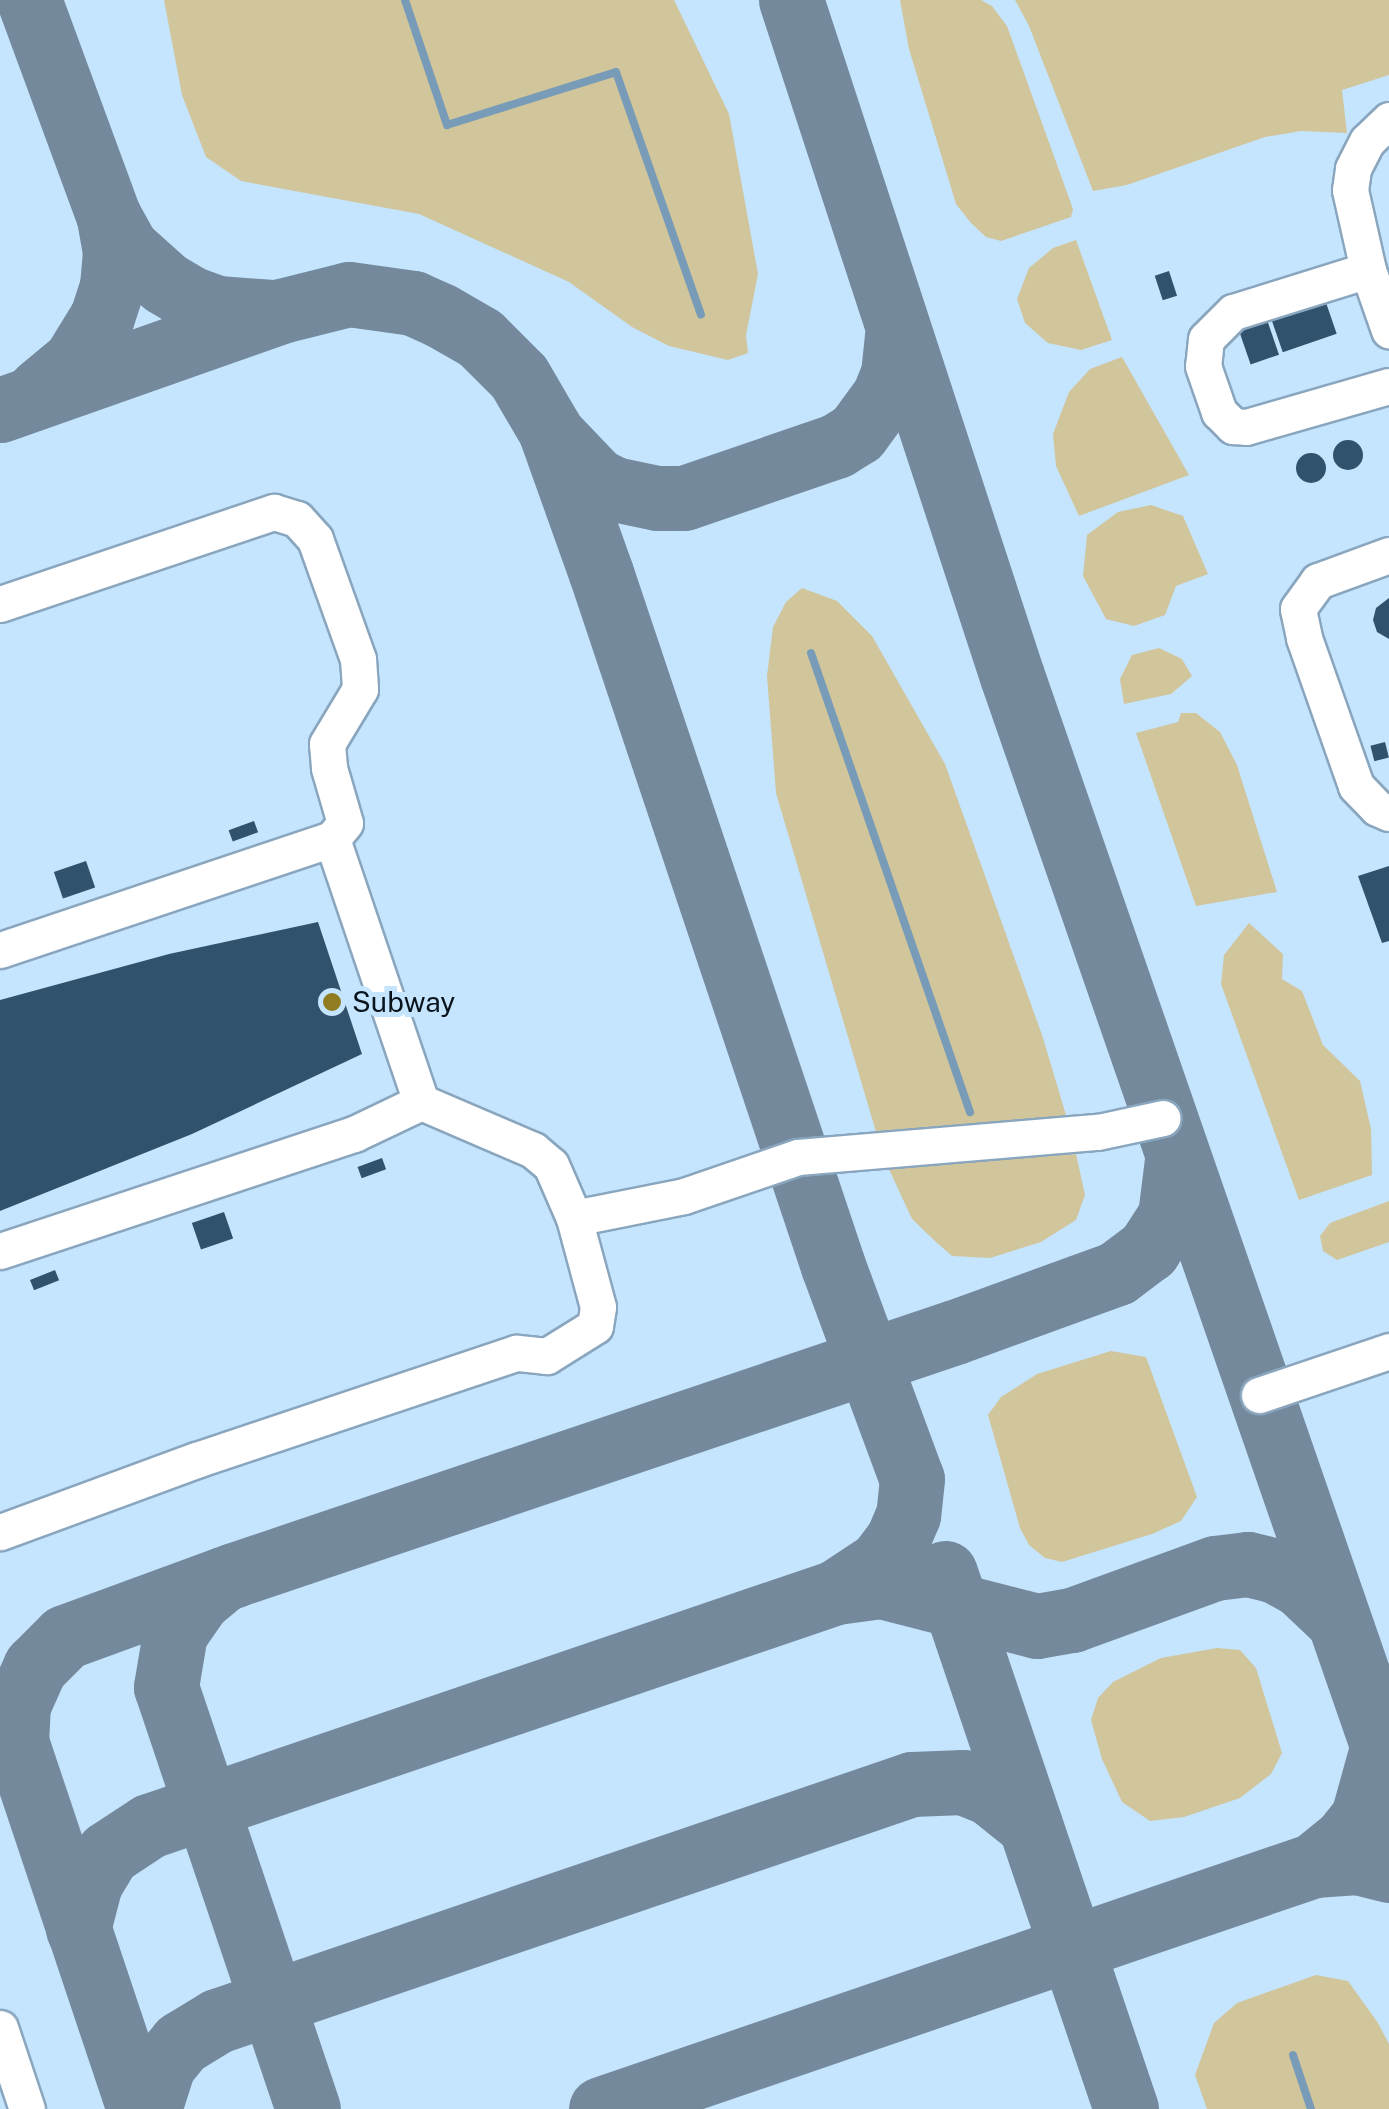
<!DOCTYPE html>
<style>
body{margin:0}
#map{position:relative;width:1389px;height:2109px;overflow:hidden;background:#c5e4fd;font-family:"Public Sans",sans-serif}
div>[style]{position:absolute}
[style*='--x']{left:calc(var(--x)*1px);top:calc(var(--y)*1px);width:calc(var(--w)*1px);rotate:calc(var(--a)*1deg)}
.green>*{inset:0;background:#d1c59c}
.stream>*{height:8px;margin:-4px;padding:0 4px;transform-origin:4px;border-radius:4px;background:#789cb8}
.taxiway>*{height:65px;margin:-32.5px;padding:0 32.5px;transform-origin:32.5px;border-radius:32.5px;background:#748a9c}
.building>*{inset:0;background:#31526c;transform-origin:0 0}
.round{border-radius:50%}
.roads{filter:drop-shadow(2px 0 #89a6be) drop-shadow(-2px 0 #89a6be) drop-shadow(0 2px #89a6be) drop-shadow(0 -2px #89a6be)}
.minor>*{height:35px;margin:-17.5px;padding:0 17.5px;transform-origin:17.5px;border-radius:17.5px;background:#fff}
.dots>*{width:28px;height:28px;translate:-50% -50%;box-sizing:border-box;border:5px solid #c5e4fd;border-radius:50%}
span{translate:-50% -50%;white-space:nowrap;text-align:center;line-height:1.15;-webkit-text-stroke:10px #c5e4fd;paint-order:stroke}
.poi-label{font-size:28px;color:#08131c}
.left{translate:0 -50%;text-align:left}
</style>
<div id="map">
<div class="green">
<div style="clip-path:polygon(164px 0,674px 0,729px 114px,758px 274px,746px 335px,748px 353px,728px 360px,669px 346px,632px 327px,569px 282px,419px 214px,241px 181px,206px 157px,182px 95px)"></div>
<div style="clip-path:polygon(900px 0,981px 0,992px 6px,1007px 26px,1073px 209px,1071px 217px,1001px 241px,986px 237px,971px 223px,956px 204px,909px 49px)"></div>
<div style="clip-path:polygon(1015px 0,1389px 0,1389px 75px,1342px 90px,1347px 133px,1301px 131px,1265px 137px,1127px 185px,1093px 191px,1029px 26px)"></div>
<div style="clip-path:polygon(1076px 240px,1112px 340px,1081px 350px,1048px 343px,1025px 323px,1017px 299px,1029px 268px,1053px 248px)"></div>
<div style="clip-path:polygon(1122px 357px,1189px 475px,1079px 516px,1056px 466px,1053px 434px,1069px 392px,1090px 369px)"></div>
<div style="clip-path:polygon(1151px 505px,1183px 516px,1208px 574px,1176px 586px,1165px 615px,1134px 626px,1106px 619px,1083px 576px,1087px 535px,1118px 512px)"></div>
<div style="clip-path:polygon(802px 588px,837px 601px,872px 636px,945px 764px,1042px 1035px,1069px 1125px,879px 1142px,776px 793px,767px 676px,773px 627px,786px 602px)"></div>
<div style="clip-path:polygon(1159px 648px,1182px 659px,1192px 676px,1171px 694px,1124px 704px,1120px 679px,1132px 655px)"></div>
<div style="clip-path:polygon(1181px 713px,1196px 713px,1220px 732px,1237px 765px,1277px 892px,1196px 906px,1136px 733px,1178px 722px)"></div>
<div style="clip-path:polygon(1249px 923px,1283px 954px,1282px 979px,1302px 991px,1323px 1045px,1360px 1081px,1371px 1129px,1372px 1175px,1299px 1200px,1221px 984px,1224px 955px)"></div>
<div style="clip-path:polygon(1076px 1154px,1085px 1195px,1076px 1220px,1041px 1242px,990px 1258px,952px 1256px,936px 1242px,912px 1219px,888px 1167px)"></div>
<div style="clip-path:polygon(1389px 1201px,1389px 1242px,1337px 1260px,1323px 1251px,1320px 1236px,1330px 1223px)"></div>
<div style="clip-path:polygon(1111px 1351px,1146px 1357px,1197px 1497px,1181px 1521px,1152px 1534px,1062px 1562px,1045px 1558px,1029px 1545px,1020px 1528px,988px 1415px,1001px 1397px,1037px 1374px)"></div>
<div style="clip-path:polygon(1217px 1648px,1240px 1650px,1256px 1668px,1282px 1753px,1271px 1774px,1240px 1798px,1184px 1817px,1150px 1821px,1122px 1802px,1102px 1759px,1091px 1720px,1098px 1698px,1113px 1682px,1161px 1658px)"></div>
<div style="clip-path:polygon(1316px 1975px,1348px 1981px,1378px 2023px,1389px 2044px,1389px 2109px,1207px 2109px,1195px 2075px,1214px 2023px,1237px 2003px)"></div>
</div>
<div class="stream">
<div style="--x:405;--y:0;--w:132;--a:71.4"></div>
<div style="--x:447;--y:125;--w:177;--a:-17.4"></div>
<div style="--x:616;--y:72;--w:257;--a:70.7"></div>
<div style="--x:811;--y:653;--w:486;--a:70.9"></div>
<div style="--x:1293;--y:2055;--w:57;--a:71.6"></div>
</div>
<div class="taxiway">
<div style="--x:29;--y:0;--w:231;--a:69.8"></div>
<div style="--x:109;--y:217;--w:35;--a:61"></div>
<div style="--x:126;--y:248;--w:52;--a:41.9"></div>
<div style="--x:165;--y:283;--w:29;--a:31"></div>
<div style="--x:190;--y:298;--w:29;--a:20"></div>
<div style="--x:217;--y:308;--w:55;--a:4.2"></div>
<div style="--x:791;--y:0;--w:711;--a:71.9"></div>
<div style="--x:1012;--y:676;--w:1152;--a:70.9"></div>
<div style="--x:39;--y:391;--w:47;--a:-39.8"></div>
<div style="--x:75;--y:361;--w:52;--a:-58.5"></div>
<div style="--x:102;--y:317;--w:33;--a:-72"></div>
<div style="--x:112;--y:286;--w:34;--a:-85"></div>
<div style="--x:115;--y:252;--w:36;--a:-100"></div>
<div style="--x:0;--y:410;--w:298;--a:-19.4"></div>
<div style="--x:281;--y:311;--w:70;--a:-14"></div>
<div style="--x:349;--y:294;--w:65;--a:8"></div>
<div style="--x:413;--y:303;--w:30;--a:24"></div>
<div style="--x:440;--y:315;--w:46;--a:29.9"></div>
<div style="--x:480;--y:338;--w:55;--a:45"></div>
<div style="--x:519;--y:377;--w:61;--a:59.7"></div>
<div style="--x:550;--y:430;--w:152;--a:70.4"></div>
<div style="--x:601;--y:573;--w:731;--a:71.49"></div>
<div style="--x:833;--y:1266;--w:227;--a:69.7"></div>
<div style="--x:912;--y:1479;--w:36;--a:96"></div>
<div style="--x:908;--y:1515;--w:26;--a:113"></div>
<div style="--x:898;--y:1539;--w:30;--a:127"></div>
<div style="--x:880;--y:1563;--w:53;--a:146.6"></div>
<div style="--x:552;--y:434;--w:64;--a:46.3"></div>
<div style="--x:596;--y:480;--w:20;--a:27"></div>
<div style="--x:614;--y:489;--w:44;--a:11.8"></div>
<div style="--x:657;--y:498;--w:27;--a:0"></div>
<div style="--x:684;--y:498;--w:161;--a:-18.9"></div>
<div style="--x:836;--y:446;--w:25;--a:-32"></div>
<div style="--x:857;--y:433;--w:46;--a:-53.9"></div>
<div style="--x:884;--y:396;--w:24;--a:-68"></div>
<div style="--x:893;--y:374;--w:39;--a:-84"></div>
<div style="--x:945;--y:1573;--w:566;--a:71.34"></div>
<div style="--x:223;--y:1579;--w:33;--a:140"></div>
<div style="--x:198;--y:1600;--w:40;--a:124.9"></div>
<div style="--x:175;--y:1633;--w:55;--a:99.5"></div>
<div style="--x:166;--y:1687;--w:445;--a:71.4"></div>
<div style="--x:1314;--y:1865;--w:40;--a:-39"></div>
<div style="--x:1345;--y:1840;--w:29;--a:-52"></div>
<div style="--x:1363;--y:1817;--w:75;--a:-74.5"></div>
<div style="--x:78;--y:1929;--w:48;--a:-75.4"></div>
<div style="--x:90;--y:1883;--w:35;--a:-59"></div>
<div style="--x:108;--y:1853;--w:49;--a:-33.4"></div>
<div style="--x:149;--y:1826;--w:726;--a:-18.81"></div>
<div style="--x:836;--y:1592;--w:45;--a:-7.6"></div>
<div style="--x:881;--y:1586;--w:161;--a:14.4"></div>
<div style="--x:1037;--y:1626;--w:36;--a:-10"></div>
<div style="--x:1072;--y:1620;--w:152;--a:-20"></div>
<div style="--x:1215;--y:1568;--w:33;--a:-7"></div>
<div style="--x:1248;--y:1564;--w:29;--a:14"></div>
<div style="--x:1276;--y:1571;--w:29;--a:29"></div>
<div style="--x:1301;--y:1585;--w:52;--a:43.5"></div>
<div style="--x:139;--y:2109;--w:387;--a:-108.5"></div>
<div style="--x:16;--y:1742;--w:37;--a:-87"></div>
<div style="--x:18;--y:1705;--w:42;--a:-65.9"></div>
<div style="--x:35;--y:1667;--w:42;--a:-45"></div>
<div style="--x:65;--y:1637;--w:180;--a:-20.1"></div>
<div style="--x:234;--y:1575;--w:761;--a:-18.63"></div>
<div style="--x:955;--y:1332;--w:172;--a:-20"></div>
<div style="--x:1117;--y:1273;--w:39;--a:-37"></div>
<div style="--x:1148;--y:1250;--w:40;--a:-57.1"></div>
<div style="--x:1170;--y:1216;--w:56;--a:-82.9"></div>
<div style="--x:149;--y:2109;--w:46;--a:-72.3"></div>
<div style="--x:163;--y:2065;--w:28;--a:-51"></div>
<div style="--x:181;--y:2043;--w:42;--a:-31.4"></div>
<div style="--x:217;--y:2021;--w:734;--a:-18.83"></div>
<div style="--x:912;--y:1784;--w:51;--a:-2.2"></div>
<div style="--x:963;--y:1782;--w:29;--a:22"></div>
<div style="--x:990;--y:1793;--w:51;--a:38.7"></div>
<div style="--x:601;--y:2109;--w:754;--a:-18.89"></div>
<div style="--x:1314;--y:1865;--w:43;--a:-4"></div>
<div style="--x:1357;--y:1862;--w:33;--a:14"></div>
</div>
<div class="building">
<div style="left:1169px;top:271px;width:26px;height:15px;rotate:72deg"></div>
<div style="left:1323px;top:294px;width:42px;height:57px;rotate:71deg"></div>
<div style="left:1265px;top:314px;width:43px;height:30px;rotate:71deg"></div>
<div class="round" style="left:1333px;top:440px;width:30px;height:30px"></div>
<div class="round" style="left:1296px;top:453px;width:30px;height:30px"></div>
<div style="clip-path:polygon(1389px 598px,1389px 639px,1377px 632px,1373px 620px,1376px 608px)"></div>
<div style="left:1385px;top:742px;width:16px;height:15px;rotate:76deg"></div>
<div style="left:254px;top:821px;width:12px;height:27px;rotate:70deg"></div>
<div style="left:86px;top:861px;width:28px;height:34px;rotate:71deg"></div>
<div style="clip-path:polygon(1389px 866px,1389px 941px,1382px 943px,1358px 876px)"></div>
<div style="clip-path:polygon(318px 922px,362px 1054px,192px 1134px,0 1211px,0 1000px,169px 954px)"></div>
<div style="left:382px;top:1158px;width:12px;height:26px;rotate:70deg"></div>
<div style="left:224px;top:1212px;width:28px;height:34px;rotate:71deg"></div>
<div style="left:55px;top:1270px;width:11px;height:27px;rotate:68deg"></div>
</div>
<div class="roads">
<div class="minor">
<div style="--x:1389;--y:120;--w:30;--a:136"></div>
<div style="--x:1367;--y:141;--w:31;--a:117"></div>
<div style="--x:1353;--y:169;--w:21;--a:98"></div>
<div style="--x:1350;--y:190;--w:82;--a:77.3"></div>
<div style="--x:1368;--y:270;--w:64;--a:70.7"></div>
<div style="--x:1368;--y:270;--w:141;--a:162.7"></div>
<div style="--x:1233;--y:312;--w:38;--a:135"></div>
<div style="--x:1206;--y:339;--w:27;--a:96"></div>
<div style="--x:1203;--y:366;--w:49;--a:70.8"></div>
<div style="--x:1219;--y:412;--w:20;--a:45"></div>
<div style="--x:1233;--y:426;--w:13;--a:4"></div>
<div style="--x:1246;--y:427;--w:149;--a:-16"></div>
<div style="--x:1389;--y:555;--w:76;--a:159.9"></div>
<div style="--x:1318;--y:581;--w:34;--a:126"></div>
<div style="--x:1298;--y:609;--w:30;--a:78"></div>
<div style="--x:1304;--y:638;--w:157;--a:70.6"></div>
<div style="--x:1356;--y:786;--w:30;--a:46"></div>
<div style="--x:1377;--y:808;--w:13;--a:23"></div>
<div style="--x:0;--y:604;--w:289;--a:-18.6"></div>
<div style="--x:274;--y:512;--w:24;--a:17"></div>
<div style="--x:297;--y:519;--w:27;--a:48"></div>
<div style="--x:315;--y:539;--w:127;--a:70.3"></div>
<div style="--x:358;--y:659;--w:30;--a:86"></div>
<div style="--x:360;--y:689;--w:64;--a:121"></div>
<div style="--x:327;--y:744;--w:24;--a:85"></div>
<div style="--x:329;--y:768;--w:57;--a:73.8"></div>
<div style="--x:345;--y:823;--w:21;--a:129"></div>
<div style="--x:0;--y:950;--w:350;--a:-18.5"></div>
<div style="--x:332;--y:839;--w:278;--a:71.3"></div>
<div style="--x:574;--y:1218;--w:112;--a:-11.3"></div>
<div style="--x:684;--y:1196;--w:120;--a:-18.9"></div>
<div style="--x:798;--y:1157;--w:301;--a:-4.8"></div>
<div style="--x:1098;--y:1132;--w:66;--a:-12.2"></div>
<div style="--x:0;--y:1251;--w:373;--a:-18.3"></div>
<div style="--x:354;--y:1134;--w:74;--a:-25.5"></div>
<div style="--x:421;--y:1102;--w:122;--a:23.2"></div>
<div style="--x:533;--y:1150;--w:23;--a:40"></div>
<div style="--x:551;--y:1165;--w:58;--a:66.5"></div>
<div style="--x:574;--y:1218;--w:92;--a:74.9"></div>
<div style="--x:598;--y:1307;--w:19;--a:99"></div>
<div style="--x:595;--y:1326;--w:57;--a:148"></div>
<div style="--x:547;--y:1356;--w:31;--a:-174"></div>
<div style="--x:516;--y:1353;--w:337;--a:161.5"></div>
<div style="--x:196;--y:1460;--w:209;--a:159.8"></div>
<div style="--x:1259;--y:1395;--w:137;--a:-18.7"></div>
<div style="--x:0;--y:2028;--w:85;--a:71.6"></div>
</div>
</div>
<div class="dots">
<div style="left:332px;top:1002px;background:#927c22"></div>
</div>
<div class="poi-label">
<span class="left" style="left:352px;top:1002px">Subway</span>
</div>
</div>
